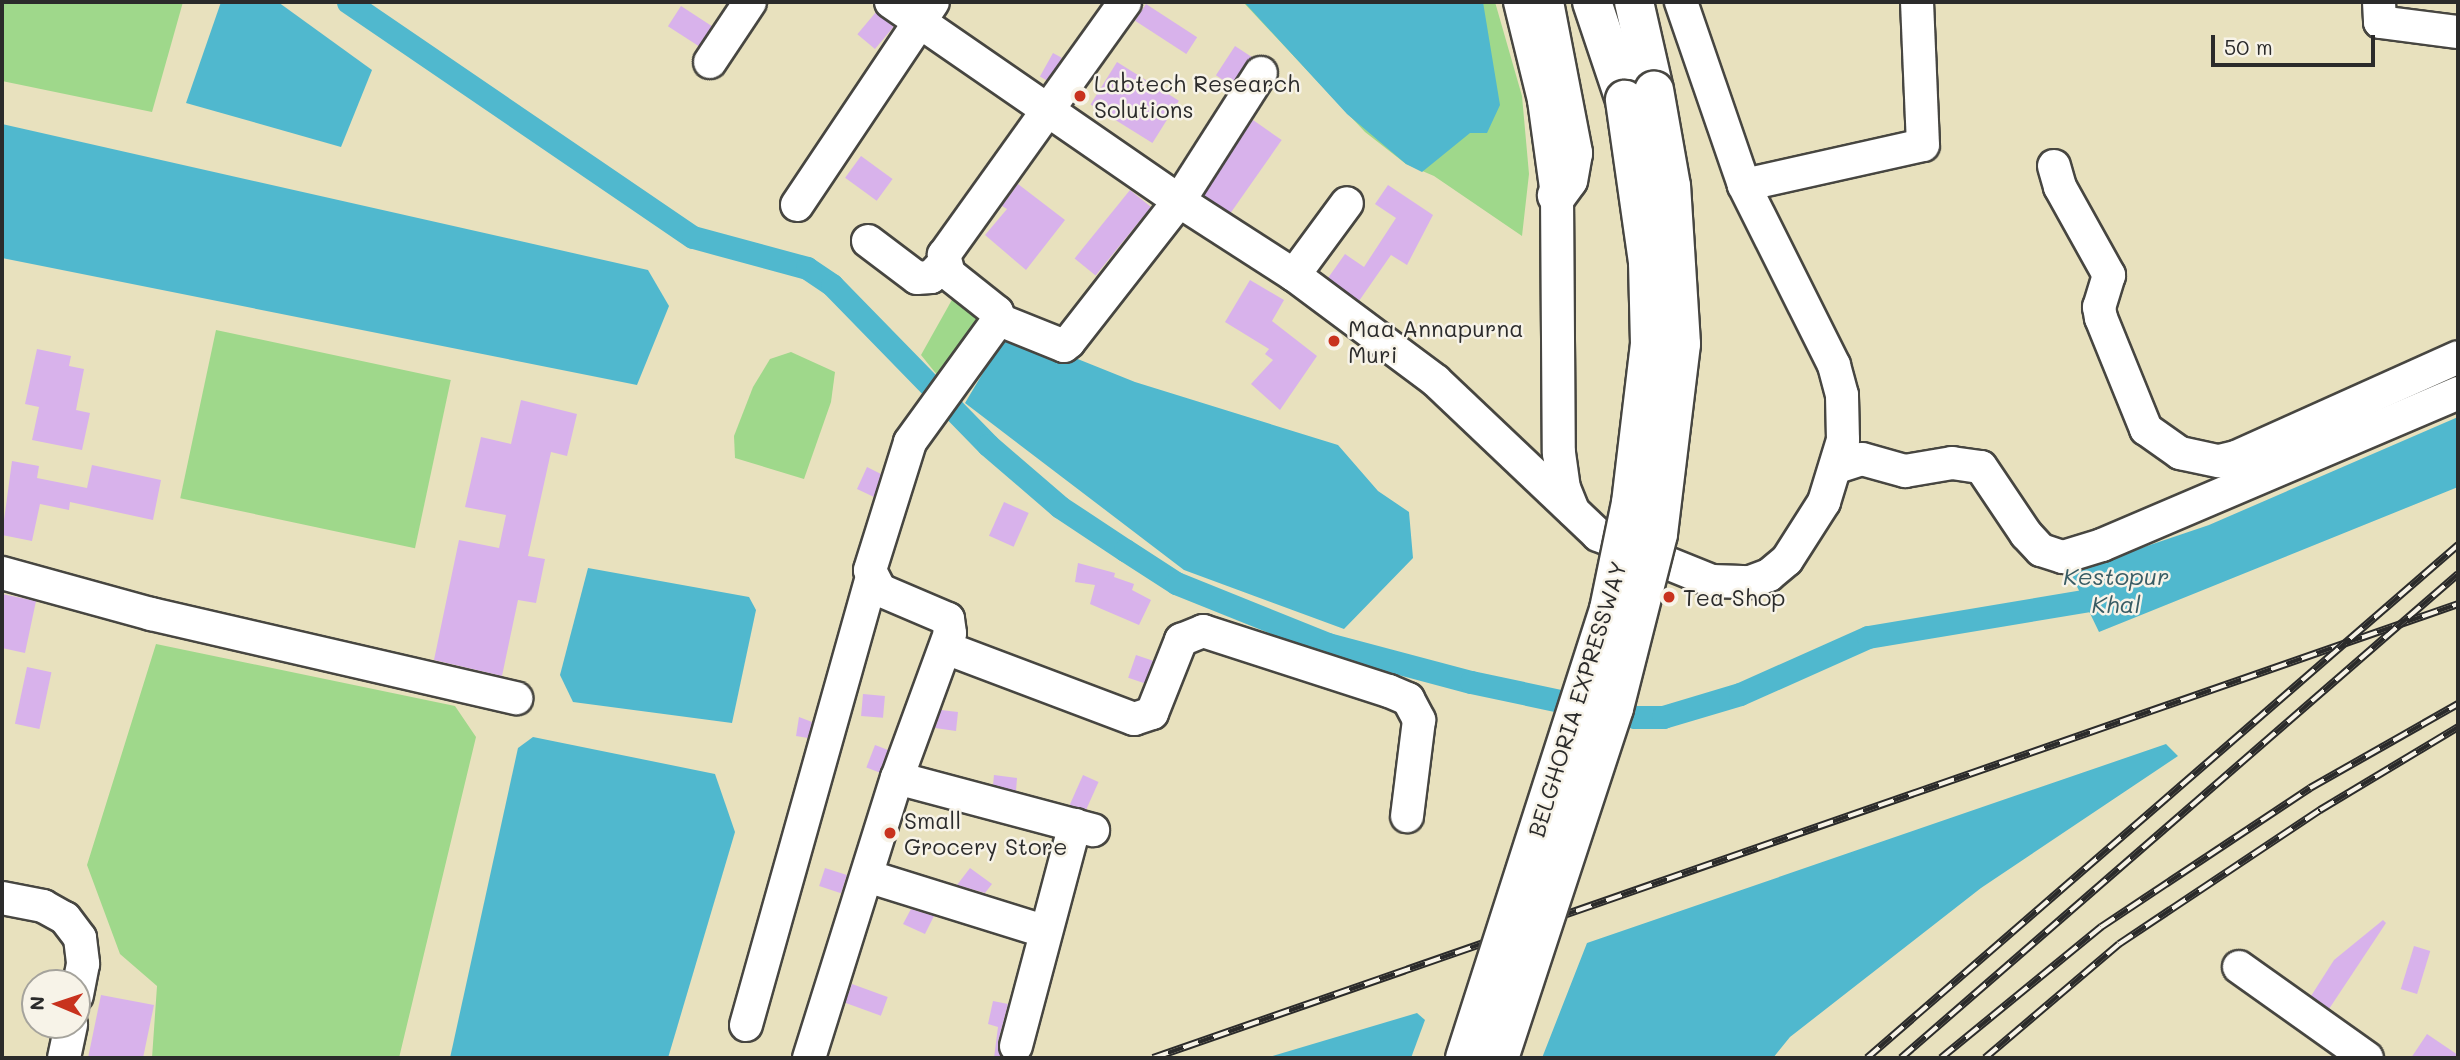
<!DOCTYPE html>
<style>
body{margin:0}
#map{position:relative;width:2460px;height:1060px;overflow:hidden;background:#e8e1be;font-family:Mali,sans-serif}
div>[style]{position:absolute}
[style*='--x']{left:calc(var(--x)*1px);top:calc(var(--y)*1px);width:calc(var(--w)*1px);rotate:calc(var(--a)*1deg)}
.green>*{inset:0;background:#9fd88b;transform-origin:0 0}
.water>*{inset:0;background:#50b8ce}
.canal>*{height:23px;margin:-11.5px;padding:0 11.5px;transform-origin:11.5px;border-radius:11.5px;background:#50b8ce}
.building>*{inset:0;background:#d8b2eb;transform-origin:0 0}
.roads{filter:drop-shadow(2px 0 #474641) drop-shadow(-2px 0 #474641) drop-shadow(0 2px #474641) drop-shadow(0 -2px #474641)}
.minor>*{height:32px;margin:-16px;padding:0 16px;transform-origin:16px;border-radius:16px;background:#fff}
.highway>*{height:38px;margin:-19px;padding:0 19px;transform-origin:19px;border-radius:19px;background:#fff}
.rail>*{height:8px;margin-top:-4px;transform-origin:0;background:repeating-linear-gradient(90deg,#f7f3e8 0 16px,#2b2b2b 0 32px);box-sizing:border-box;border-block:2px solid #2b2b2b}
.bridges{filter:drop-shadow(2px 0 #474641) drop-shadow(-2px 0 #474641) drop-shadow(0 2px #474641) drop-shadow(0 -2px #474641)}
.highway-bridge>*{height:38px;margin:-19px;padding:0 19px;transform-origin:19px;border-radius:19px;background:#fff}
.dots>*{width:19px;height:19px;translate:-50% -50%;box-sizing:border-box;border:4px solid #f7f3e8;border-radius:50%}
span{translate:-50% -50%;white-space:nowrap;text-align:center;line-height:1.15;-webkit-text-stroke:5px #f7f3e8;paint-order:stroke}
.poi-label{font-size:23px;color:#2b2b2b}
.left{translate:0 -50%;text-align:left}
.street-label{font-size:23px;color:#2b2b2b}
.water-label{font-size:24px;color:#385c64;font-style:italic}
.frame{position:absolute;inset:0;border:4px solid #2b2b2b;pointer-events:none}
.north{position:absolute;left:21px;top:969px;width:70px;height:70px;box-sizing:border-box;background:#f7f3e8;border:2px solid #a5a39c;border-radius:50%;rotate:272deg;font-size:19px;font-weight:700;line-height:28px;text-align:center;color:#2b2b2b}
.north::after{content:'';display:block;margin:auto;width:24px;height:32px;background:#c8321e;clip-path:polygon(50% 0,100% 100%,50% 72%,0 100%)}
.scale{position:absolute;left:2211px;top:35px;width:164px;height:32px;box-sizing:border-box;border:4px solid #2b2b2b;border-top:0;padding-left:9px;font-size:21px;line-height:24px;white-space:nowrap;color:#2b2b2b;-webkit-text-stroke:5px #f7f3e8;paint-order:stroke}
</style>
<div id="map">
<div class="green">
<div style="clip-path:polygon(2px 2px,183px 2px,152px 112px,2px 81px)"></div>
<div style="clip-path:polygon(1243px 2px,1495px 2px,1522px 96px,1529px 174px,1522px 236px,1434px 176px,1406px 164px,1365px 132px)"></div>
<div style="clip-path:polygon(958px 289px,989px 318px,942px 381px,921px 355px)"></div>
<div style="left:216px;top:330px;width:240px;height:172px;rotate:12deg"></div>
<div style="clip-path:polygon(791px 352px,835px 372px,831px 402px,804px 479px,735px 458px,734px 436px,753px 387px,770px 359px)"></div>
<div style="clip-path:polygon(156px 644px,455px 706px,476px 737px,399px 1058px,152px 1058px,157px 986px,120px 954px,87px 865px)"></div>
</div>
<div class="water">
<div style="clip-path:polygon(221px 2px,278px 2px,372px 70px,341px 147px,186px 103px)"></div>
<div style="clip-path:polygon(1244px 2px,1483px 2px,1500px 105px,1487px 133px,1470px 133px,1422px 172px,1406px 164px,1347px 114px)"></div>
<div style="clip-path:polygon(2px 124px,648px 270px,669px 306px,637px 385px,2px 258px)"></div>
<div style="clip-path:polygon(1008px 331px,1135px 382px,1338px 445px,1378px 491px,1409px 512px,1413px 558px,1344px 629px,1184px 570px,965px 403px)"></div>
<div style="clip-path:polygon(2458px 417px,2458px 487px,2099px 632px,2070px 572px,2209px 525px)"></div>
<div style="clip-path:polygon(588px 568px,749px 597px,756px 610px,732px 723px,573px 702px,560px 675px)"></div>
<div style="clip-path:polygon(533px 737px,715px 774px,735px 832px,668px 1058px,450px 1058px,518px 748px)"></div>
<div style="clip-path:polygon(2166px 744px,2178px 756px,1981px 888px,1790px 1037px,1773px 1058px,1542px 1058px,1587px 943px)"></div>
<div style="clip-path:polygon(1417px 1013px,1425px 1020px,1411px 1058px,1266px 1058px)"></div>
</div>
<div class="canal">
<div style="--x:348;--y:2;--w:417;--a:34.3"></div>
<div style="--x:693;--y:237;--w:118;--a:15.2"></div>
<div style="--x:807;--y:268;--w:30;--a:34"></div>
<div style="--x:832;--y:285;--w:223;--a:45.7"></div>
<div style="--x:988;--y:445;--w:95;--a:40.7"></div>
<div style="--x:1060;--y:507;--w:78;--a:33.5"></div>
<div style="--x:1125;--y:550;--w:61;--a:32.9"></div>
<div style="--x:1176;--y:583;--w:164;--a:21.9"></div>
<div style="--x:1328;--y:644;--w:148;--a:14.9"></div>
<div style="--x:1471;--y:682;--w:168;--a:12"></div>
<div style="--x:1635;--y:717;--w:28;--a:0"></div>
<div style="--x:1663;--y:717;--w:80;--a:-16.6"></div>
<div style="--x:1740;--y:694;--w:140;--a:-24"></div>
<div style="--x:1868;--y:637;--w:248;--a:-9.5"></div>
</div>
<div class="building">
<div style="left:1146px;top:4px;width:61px;height:20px;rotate:33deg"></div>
<div style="left:681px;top:6px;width:37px;height:24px;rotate:33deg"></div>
<div style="left:876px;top:12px;width:23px;height:29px;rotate:40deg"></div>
<div style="left:1235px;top:46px;width:20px;height:35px;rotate:33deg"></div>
<div style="left:1053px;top:53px;width:10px;height:27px;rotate:29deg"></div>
<div style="left:1117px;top:62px;width:73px;height:50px;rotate:32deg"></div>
<div style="left:1253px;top:120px;width:35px;height:90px;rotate:35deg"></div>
<div style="left:861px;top:156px;width:39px;height:27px;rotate:36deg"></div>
<div style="clip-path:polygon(1018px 184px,1065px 220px,1026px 270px,985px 235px,1007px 209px,1002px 206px)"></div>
<div style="clip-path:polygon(1388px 185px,1433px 215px,1407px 265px,1391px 255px,1359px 301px,1328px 278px,1345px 254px,1364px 267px,1396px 218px,1375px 204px)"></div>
<div style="left:1130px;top:190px;width:27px;height:88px;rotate:39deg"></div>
<div style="clip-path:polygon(1250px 280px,1284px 300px,1272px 321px,1317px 356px,1280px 410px,1251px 384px,1273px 360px,1265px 354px,1269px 349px,1225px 322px)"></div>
<div style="clip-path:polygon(37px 349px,71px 356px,69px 366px,84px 369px,76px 410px,90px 413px,82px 450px,32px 440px,39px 407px,25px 404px)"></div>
<div style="clip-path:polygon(521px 400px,577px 414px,567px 456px,551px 452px,528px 556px,545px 559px,536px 603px,518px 600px,502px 676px,434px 660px,459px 540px,499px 548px,506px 515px,465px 507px,481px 437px,511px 444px)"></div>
<div style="clip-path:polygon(12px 461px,39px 466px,37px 478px,87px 488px,92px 465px,161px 480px,153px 520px,70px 502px,69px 510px,40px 504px,32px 541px,2px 535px)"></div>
<div style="clip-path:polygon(867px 467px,881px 474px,874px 497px,857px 489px)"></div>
<div style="left:1004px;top:502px;width:27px;height:37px;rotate:24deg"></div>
<div style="clip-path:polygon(1078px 563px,1115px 573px,1114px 577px,1134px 584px,1132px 590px,1151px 600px,1139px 625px,1090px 604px,1095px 585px,1075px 582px)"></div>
<div style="clip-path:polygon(2px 594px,36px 601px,25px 653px,2px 648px)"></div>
<div style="left:1136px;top:655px;width:18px;height:24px;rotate:19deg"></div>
<div style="left:27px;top:667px;width:25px;height:58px;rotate:12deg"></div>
<div style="left:863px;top:694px;width:22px;height:22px;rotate:5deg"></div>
<div style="clip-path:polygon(941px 710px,958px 712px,956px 731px,935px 728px)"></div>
<div style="clip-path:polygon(799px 717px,812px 722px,808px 738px,796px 736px)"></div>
<div style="left:875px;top:745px;width:14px;height:24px;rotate:21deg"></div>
<div style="clip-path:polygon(994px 775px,1017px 778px,1016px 791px,993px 785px)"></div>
<div style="left:1083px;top:775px;width:17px;height:33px;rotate:24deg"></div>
<div style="left:825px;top:868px;width:23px;height:19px;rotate:18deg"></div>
<div style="clip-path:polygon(970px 868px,992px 884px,985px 893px,957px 885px)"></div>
<div style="clip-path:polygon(911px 909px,934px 916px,925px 934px,903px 924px)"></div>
<div style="clip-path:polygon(2383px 920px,2386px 923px,2329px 1009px,2311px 996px,2334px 960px)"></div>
<div style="left:2414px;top:946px;width:17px;height:45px;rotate:17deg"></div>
<div style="left:852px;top:984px;width:38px;height:20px;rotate:20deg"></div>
<div style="clip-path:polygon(101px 995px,154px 1005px,143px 1058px,88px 1058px)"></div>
<div style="clip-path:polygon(993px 1001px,1008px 1004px,998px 1042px,1002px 1058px,994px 1058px,998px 1027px,988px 1024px)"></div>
<div style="clip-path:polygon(2427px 1034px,2458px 1055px,2458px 1058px,2411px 1058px)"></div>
</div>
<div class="roads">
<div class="minor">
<div style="--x:891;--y:2;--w:350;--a:34.6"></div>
<div style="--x:1179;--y:201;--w:137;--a:32.8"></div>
<div style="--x:1294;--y:275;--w:177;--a:36.7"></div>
<div style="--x:1436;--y:381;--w:224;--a:43.5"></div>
<div style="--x:1598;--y:535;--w:123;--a:22"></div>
<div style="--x:1712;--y:581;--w:38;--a:2"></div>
<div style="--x:1750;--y:582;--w:20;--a:-20"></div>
<div style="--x:1769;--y:575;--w:23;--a:-40"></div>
<div style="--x:1787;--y:560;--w:69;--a:-57.5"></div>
<div style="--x:1824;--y:502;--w:65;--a:-73"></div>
<div style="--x:1843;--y:440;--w:45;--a:-91.3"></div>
<div style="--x:1842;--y:395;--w:31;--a:-105"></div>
<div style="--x:1834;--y:365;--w:201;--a:-116.6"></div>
<div style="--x:1744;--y:185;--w:194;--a:-109"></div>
<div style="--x:1520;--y:2;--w:101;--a:76.2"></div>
<div style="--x:1544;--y:100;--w:96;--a:82.2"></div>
<div style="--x:1557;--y:195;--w:258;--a:89.6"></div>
<div style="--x:1559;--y:453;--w:35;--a:82"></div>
<div style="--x:1564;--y:488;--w:24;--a:68"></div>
<div style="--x:2379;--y:2;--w:20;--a:87"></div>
<div style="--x:2380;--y:22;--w:79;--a:7.3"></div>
<div style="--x:710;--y:62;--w:72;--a:-56.3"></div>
<div style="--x:2054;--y:166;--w:22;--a:74"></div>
<div style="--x:2060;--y:187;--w:101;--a:60.9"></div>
<div style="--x:2109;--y:275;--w:34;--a:107"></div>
<div style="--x:2099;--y:307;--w:11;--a:80"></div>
<div style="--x:2101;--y:318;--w:120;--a:67.9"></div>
<div style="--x:2146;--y:429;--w:42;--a:35.2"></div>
<div style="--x:2180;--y:453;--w:40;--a:12"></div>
<div style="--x:2219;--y:461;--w:17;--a:-13"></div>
<div style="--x:2236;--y:457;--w:243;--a:-24.2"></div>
<div style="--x:1744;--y:185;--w:183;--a:-12.6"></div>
<div style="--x:1923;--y:145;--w:143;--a:-92.4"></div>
<div style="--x:797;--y:205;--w:244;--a:-56.2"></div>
<div style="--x:868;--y:241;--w:61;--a:37.1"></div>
<div style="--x:917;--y:278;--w:14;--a:-4"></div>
<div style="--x:931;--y:277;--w:18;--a:-47"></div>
<div style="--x:1294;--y:275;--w:89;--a:-53.6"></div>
<div style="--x:997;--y:319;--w:72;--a:21.9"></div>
<div style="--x:1064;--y:346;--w:6;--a:-39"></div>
<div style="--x:1069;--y:342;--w:179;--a:-52"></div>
<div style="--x:1179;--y:201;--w:152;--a:-57.4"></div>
<div style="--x:1837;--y:467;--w:26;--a:-18"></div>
<div style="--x:1862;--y:459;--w:45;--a:15.6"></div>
<div style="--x:1905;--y:471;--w:48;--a:-9.7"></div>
<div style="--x:1952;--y:463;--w:29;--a:8"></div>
<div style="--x:1981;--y:467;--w:81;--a:56.1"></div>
<div style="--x:2026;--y:534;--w:22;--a:47"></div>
<div style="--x:2041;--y:550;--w:23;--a:18"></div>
<div style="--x:2063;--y:557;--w:41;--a:-17.1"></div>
<div style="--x:2102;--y:545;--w:387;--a:-23.1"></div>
<div style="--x:2;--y:573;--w:155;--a:15.4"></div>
<div style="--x:151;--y:614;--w:375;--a:13"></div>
<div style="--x:946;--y:648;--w:201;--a:20.7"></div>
<div style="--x:1134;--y:719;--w:19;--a:-18"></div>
<div style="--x:1152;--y:713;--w:79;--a:-68.3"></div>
<div style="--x:1181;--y:640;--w:24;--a:-22"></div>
<div style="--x:1203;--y:631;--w:195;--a:17.9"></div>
<div style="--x:1389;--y:691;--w:21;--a:23"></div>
<div style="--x:1408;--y:699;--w:24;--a:62"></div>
<div style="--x:1419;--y:720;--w:97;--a:97.1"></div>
<div style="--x:897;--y:778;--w:203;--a:14.9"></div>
<div style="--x:867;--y:876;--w:185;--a:17.3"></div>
<div style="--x:2;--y:898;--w:42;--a:11"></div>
<div style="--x:43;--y:906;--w:25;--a:29"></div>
<div style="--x:65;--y:918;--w:25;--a:53"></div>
<div style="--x:80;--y:938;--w:26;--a:83"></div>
<div style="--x:83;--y:964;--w:32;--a:101"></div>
<div style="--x:2239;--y:967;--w:157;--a:35.4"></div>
<div style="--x:746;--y:1025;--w:464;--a:-74.3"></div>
<div style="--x:1016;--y:1046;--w:229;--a:-75.1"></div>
<div style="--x:64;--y:1058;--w:34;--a:-78"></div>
<div style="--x:809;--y:1058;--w:294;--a:-72.6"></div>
<div style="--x:897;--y:778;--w:154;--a:-69.9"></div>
<div style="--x:950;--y:633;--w:14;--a:-98"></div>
<div style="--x:948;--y:619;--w:74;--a:-156.9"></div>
<div style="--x:880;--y:590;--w:22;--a:-117"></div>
<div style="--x:870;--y:570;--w:134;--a:-72.6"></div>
<div style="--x:910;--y:442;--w:148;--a:-54.1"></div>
<div style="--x:997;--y:322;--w:10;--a:-90"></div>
<div style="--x:997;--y:312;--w:61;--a:-141.6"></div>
<div style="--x:949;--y:274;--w:20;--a:-105"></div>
<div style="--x:944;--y:255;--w:311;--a:-54.4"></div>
</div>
<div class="highway">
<div style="--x:1544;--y:2;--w:154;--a:79.1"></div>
<div style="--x:1573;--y:153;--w:27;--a:100"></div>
<div style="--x:1568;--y:180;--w:19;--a:126"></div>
<div style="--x:1592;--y:2;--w:103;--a:71.4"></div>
<div style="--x:1634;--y:2;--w:90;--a:77.2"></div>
</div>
</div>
<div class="rail">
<div style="--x:1153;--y:1058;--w:1382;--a:-19.18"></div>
<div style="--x:1867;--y:1058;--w:783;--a:-40.96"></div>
<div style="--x:1901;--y:1058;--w:738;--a:-40.99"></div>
<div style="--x:1941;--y:1058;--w:207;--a:-39.3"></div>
<div style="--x:2101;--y:927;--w:251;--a:-33.6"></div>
<div style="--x:2310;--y:788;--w:170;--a:-29.6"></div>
<div style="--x:1985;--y:1058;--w:176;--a:-40.4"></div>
<div style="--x:2119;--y:944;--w:242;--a:-33.7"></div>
<div style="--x:2320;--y:810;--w:161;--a:-31"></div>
</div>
<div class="bridges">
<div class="highway-bridge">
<div style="--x:1465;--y:1058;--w:472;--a:-72.2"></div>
<div style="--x:1609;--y:609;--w:108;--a:-78.3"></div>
<div style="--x:1631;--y:503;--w:160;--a:-83.2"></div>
<div style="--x:1650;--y:344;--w:82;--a:-91.4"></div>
<div style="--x:1648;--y:262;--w:164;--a:-98.1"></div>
<div style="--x:1499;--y:1058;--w:368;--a:-71.8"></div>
<div style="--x:1614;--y:708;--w:179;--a:-75.8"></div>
<div style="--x:1658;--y:534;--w:191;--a:-83.1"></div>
<div style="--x:1681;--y:344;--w:158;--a:-93.6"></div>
<div style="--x:1671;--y:186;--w:97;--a:-100"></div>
</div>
</div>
<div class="dots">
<div style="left:1080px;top:96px;background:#c8321e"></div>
<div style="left:1334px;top:341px;background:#c8321e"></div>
<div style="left:1669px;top:597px;background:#c8321e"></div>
<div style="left:890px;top:833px;background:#c8321e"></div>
</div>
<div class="poi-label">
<span class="left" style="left:1094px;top:96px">Labtech Research<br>Solutions</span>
<span class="left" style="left:1348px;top:341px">Maa Annapurna<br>Muri</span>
<span class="left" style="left:1683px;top:597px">Tea Shop</span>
<span class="left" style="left:904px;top:833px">Small<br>Grocery Store</span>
</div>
<div class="street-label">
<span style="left:1577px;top:699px;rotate:-73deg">BELGHORIA EXPRESSWAY</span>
</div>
<div class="water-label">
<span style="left:2116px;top:590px">Kestopur<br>Khal</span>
</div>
<div class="frame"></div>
<div class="north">N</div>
<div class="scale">50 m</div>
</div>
